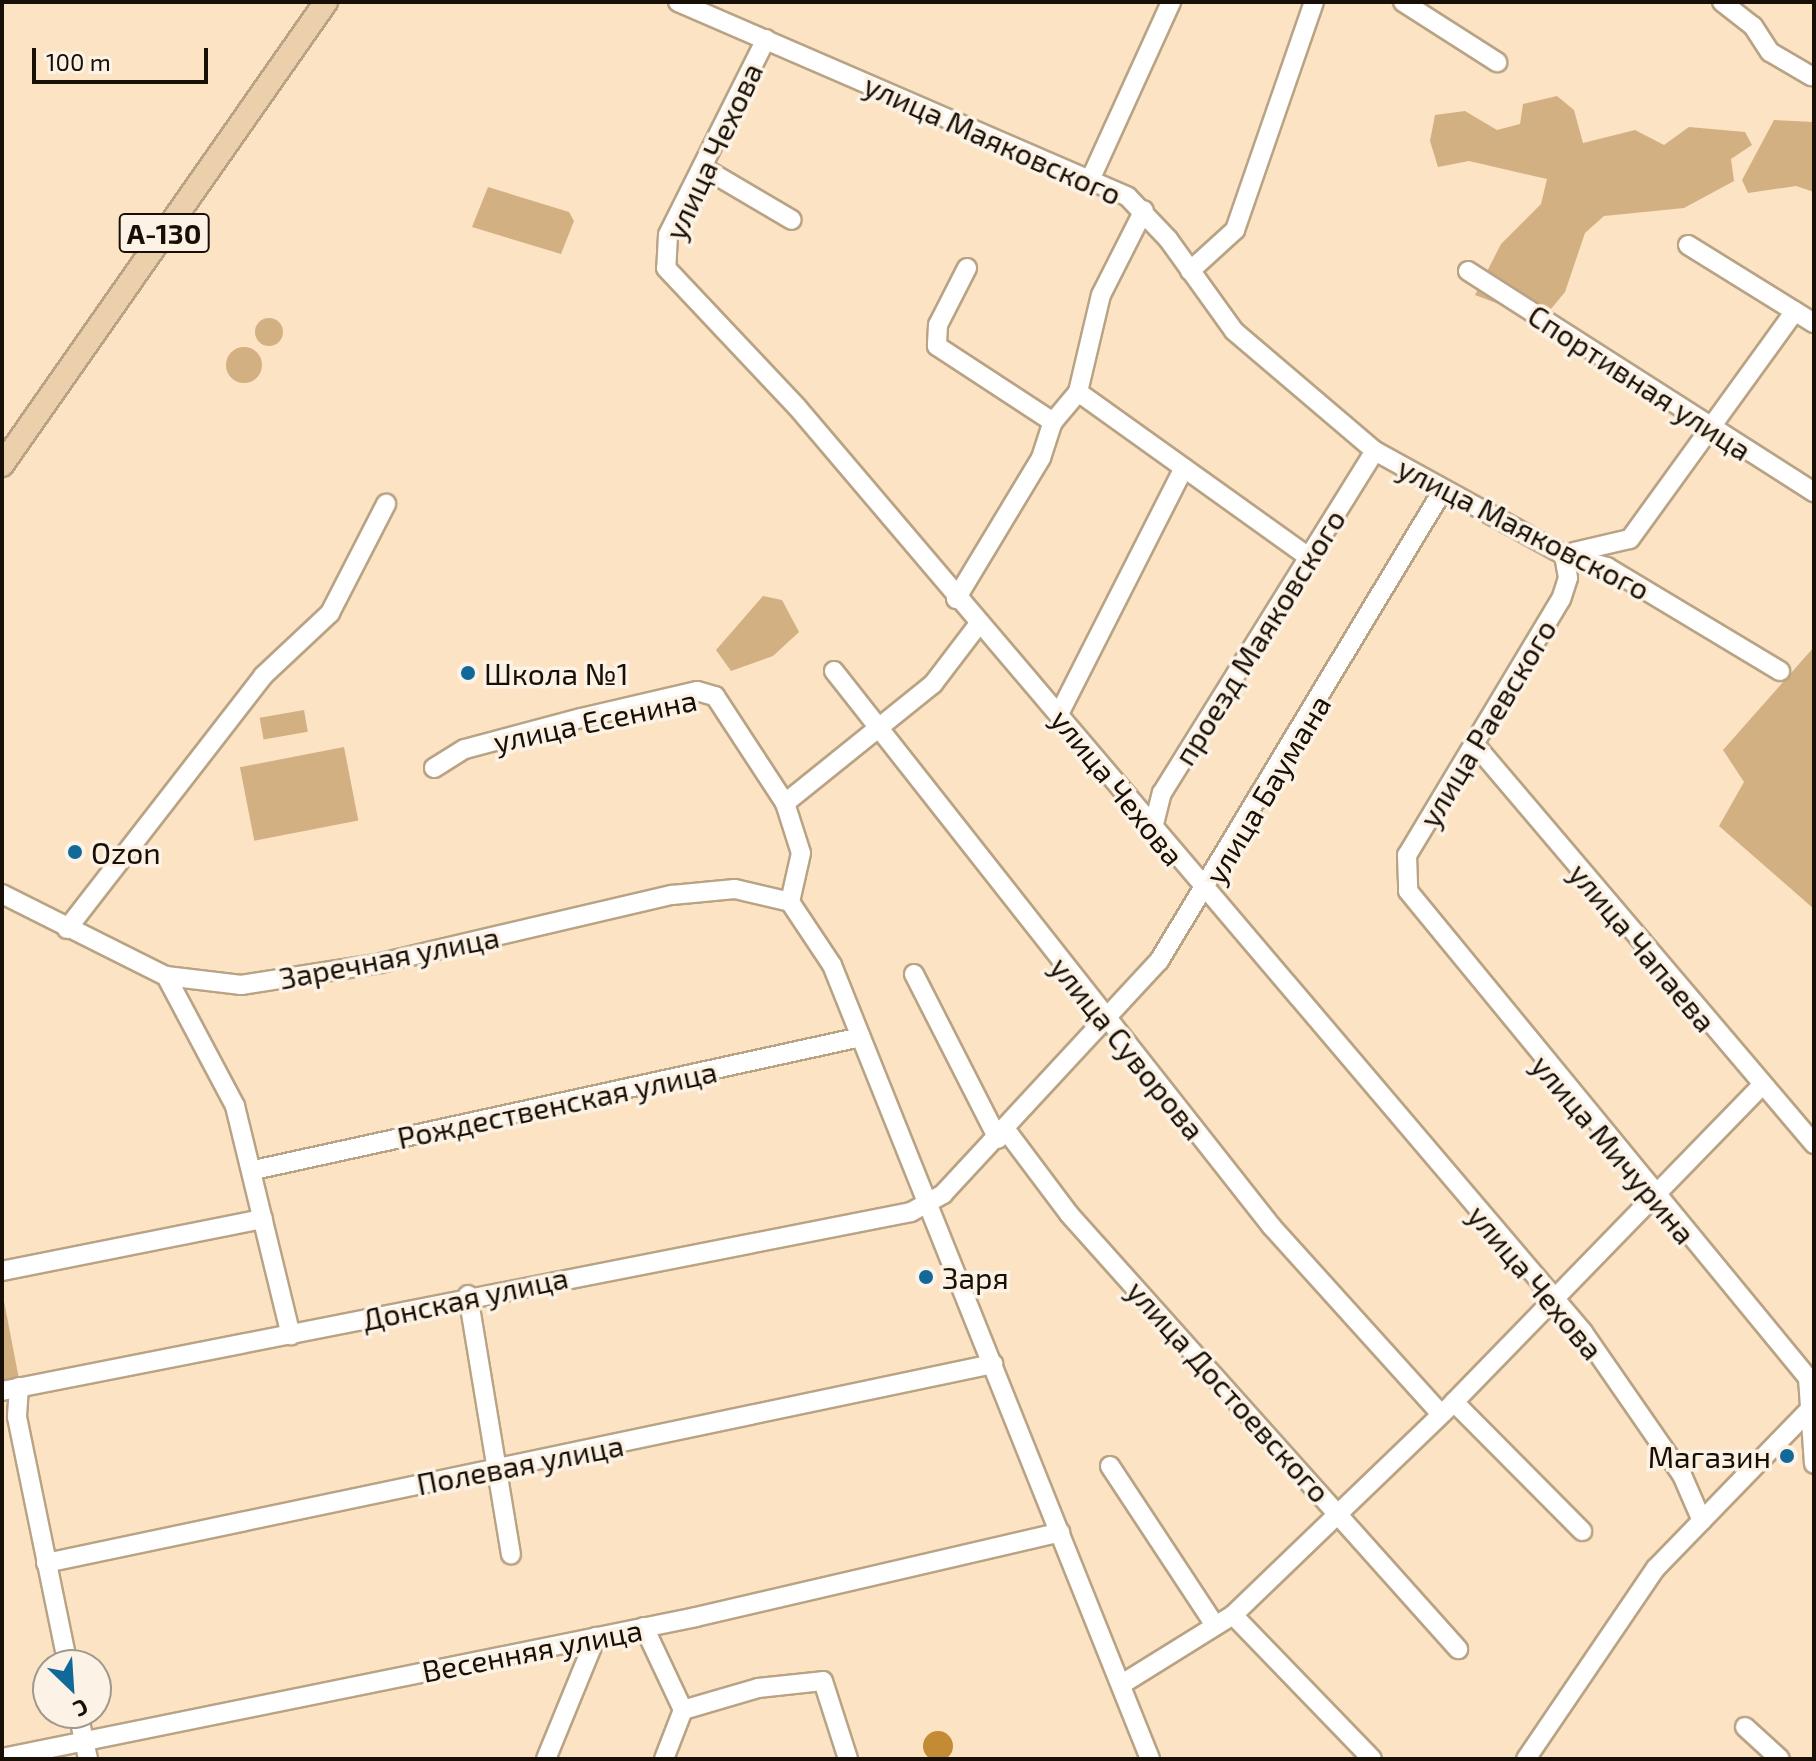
<!DOCTYPE html>
<meta charset="utf-8">
<style>
body{margin:0}
#map{position:relative;width:1816px;height:1761px;overflow:hidden;background:#fbe3c4;font-family:"Exo 2",sans-serif}
div>[style]{position:absolute}
[style*='--x']{left:calc(var(--x)*1px);top:calc(var(--y)*1px);width:calc(var(--w)*1px);rotate:calc(var(--a)*1deg)}
.green>*{inset:0;background:#d3b082;transform-origin:0 0}
.round{border-radius:50%}
.water>*{inset:0;background:#c38b34}
.roads{filter:drop-shadow(2px 0 #b9a385) drop-shadow(-2px 0 #b9a385) drop-shadow(0 2px #b9a385) drop-shadow(0 -2px #b9a385)}
.minor>*{height:18px;margin:-9px;padding:0 9px;transform-origin:9px;border-radius:9px;background:#fff}
.major>*{height:22px;margin:-11px;padding:0 11px;transform-origin:11px;border-radius:11px;background:#ebd0ab}
.dots>*{width:22px;height:22px;translate:-50% -50%;box-sizing:border-box;border:4px solid #fcf3e6;border-radius:50%}
span{translate:-50% -50%;white-space:nowrap;text-align:center;line-height:1.15;-webkit-text-stroke:7px #fcf3e6;paint-order:stroke}
.shield-label span{padding:2px 6px;background:#fcf3e6;border:2px solid;border-radius:6px;-webkit-text-stroke-width:0}
.shield-label{font-size:28px;color:#181006;font-weight:700}
.street-label{font-size:30px;color:#181006}
.poi-label{font-size:30px;color:#181006}
.left{translate:0 -50%;text-align:left}
.right{translate:-100% -50%;text-align:right}
.frame{position:absolute;inset:0;border:4px solid #181006;pointer-events:none}
.north{position:absolute;left:32px;top:1649px;width:80px;height:80px;box-sizing:border-box;background:#fcf3e6;border:2px solid #a1988c;border-radius:50%;rotate:155deg;font-size:22px;font-weight:700;line-height:32px;text-align:center;color:#181006}
.north::after{content:'';display:block;margin:auto;width:28px;height:36px;background:#106999;clip-path:polygon(50% 0,100% 100%,50% 72%,0 100%)}
.scale{position:absolute;left:32px;top:48px;width:176px;height:36px;box-sizing:border-box;border:4px solid #181006;border-top:0;padding-left:10px;font-size:24px;line-height:28px;white-space:nowrap;color:#181006;-webkit-text-stroke:6px #fcf3e6;paint-order:stroke}
</style>
<div id="map">
<div class="green">
<div style="clip-path:polygon(1557px 96px,1574px 110px,1583px 143px,1635px 130px,1664px 145px,1689px 127px,1745px 132px,1752px 145px,1731px 159px,1734px 181px,1684px 208px,1604px 216px,1585px 233px,1565px 292px,1551px 309px,1512px 309px,1475px 295px,1501px 244px,1541px 204px,1547px 179px,1469px 161px,1438px 167px,1430px 141px,1435px 115px,1465px 111px,1497px 130px,1520px 124px,1523px 104px)"></div>
<div style="clip-path:polygon(1774px 120px,1814px 122px,1814px 192px,1796px 186px,1748px 193px,1742px 180px)"></div>
<div style="clip-path:polygon(488px 187px,569px 212px,574px 221px,561px 254px,472px 227px)"></div>
<div class="round" style="left:255px;top:318px;width:28px;height:28px"></div>
<div class="round" style="left:226px;top:347px;width:36px;height:36px"></div>
<div style="clip-path:polygon(763px 596px,782px 600px,799px 632px,773px 656px,731px 671px,716px 650px)"></div>
<div style="clip-path:polygon(1814px 647px,1814px 909px,1719px 826px,1744px 782px,1723px 750px)"></div>
<div style="left:304px;top:710px;width:22px;height:45px;rotate:80deg"></div>
<div style="left:344px;top:747px;width:75px;height:106px;rotate:79deg"></div>
<div style="clip-path:polygon(2px 1291px,19px 1379px,2px 1383px)"></div>
</div>
<div class="water">
<div class="round" style="left:923px;top:1731px;width:30px;height:30px"></div>
</div>
<div class="roads">
<div class="minor">
<div style="--x:678;--y:2;--w:490;--a:23.4"></div>
<div style="--x:1128;--y:197;--w:58;--a:46.4"></div>
<div style="--x:1168;--y:239;--w:113;--a:54.3"></div>
<div style="--x:1234;--y:331;--w:185;--a:40.4"></div>
<div style="--x:1375;--y:451;--w:216;--a:28.8"></div>
<div style="--x:1564;--y:555;--w:45;--a:15.6"></div>
<div style="--x:1607;--y:567;--w:202;--a:31"></div>
<div style="--x:1403;--y:2;--w:112;--a:32.6"></div>
<div style="--x:1722;--y:2;--w:39;--a:38"></div>
<div style="--x:1753;--y:26;--w:31;--a:57"></div>
<div style="--x:1770;--y:52;--w:48;--a:30.3"></div>
<div style="--x:766;--y:39;--w:219;--a:116.6"></div>
<div style="--x:668;--y:235;--w:33;--a:93"></div>
<div style="--x:666;--y:268;--w:191;--a:46.7"></div>
<div style="--x:797;--y:407;--w:1214;--a:49.64"></div>
<div style="--x:1583;--y:1332;--w:174;--a:55.3"></div>
<div style="--x:1682;--y:1475;--w:50;--a:66.5"></div>
<div style="--x:702;--y:167;--w:104;--a:30.5"></div>
<div style="--x:1090;--y:180;--w:196;--a:-65.5"></div>
<div style="--x:1688;--y:245;--w:148;--a:31.8"></div>
<div style="--x:967;--y:268;--w:64;--a:117"></div>
<div style="--x:938;--y:325;--w:21;--a:93"></div>
<div style="--x:937;--y:346;--w:139;--a:33.2"></div>
<div style="--x:1190;--y:271;--w:61;--a:-42.3"></div>
<div style="--x:1235;--y:230;--w:241;--a:-70.9"></div>
<div style="--x:1468;--y:271;--w:411;--a:32.6"></div>
<div style="--x:1078;--y:392;--w:282;--a:35.6"></div>
<div style="--x:1574;--y:552;--w:57;--a:-13.1"></div>
<div style="--x:1630;--y:539;--w:281;--a:-54.1"></div>
<div style="--x:1564;--y:555;--w:23;--a:80"></div>
<div style="--x:1568;--y:578;--w:22;--a:108"></div>
<div style="--x:1561;--y:599;--w:299;--a:121"></div>
<div style="--x:1407;--y:855;--w:36;--a:88"></div>
<div style="--x:1408;--y:891;--w:630;--a:50.6"></div>
<div style="--x:1808;--y:1378;--w:86;--a:86"></div>
<div style="--x:956;--y:599;--w:165;--a:-58.9"></div>
<div style="--x:1041;--y:458;--w:38;--a:-72"></div>
<div style="--x:1053;--y:422;--w:39;--a:-50"></div>
<div style="--x:1078;--y:392;--w:100;--a:-76.7"></div>
<div style="--x:1101;--y:295;--w:95;--a:-63.2"></div>
<div style="--x:834;--y:671;--w:708;--a:51.77"></div>
<div style="--x:1272;--y:1227;--w:249;--a:47.9"></div>
<div style="--x:1059;--y:714;--w:276;--a:-63.1"></div>
<div style="--x:1477;--y:747;--w:521;--a:49.67"></div>
<div style="--x:434;--y:768;--w:36;--a:-32"></div>
<div style="--x:465;--y:749;--w:120;--a:-15"></div>
<div style="--x:581;--y:718;--w:119;--a:-13.1"></div>
<div style="--x:697;--y:691;--w:19;--a:16"></div>
<div style="--x:715;--y:696;--w:128;--a:56.8"></div>
<div style="--x:785;--y:803;--w:52;--a:72.3"></div>
<div style="--x:801;--y:853;--w:50;--a:102.7"></div>
<div style="--x:785;--y:803;--w:190;--a:-38.8"></div>
<div style="--x:933;--y:684;--w:74;--a:-52.7"></div>
<div style="--x:1153;--y:828;--w:36;--a:-76"></div>
<div style="--x:1162;--y:793;--w:403;--a:-58.1"></div>
<div style="--x:2;--y:894;--w:183;--a:26.6"></div>
<div style="--x:166;--y:976;--w:76;--a:6.8"></div>
<div style="--x:241;--y:985;--w:142;--a:-8.9"></div>
<div style="--x:381;--y:963;--w:299;--a:-13.2"></div>
<div style="--x:672;--y:895;--w:63;--a:-5.4"></div>
<div style="--x:735;--y:889;--w:57;--a:13.3"></div>
<div style="--x:790;--y:902;--w:76;--a:56.3"></div>
<div style="--x:832;--y:965;--w:855;--a:68.17"></div>
<div style="--x:67;--y:929;--w:320;--a:-52.2"></div>
<div style="--x:263;--y:676;--w:92;--a:-43.2"></div>
<div style="--x:330;--y:613;--w:123;--a:-62.8"></div>
<div style="--x:914;--y:974;--w:185;--a:63"></div>
<div style="--x:166;--y:976;--w:147;--a:62"></div>
<div style="--x:235;--y:1106;--w:236;--a:76.3"></div>
<div style="--x:1006;--y:1130;--w:105;--a:53.1"></div>
<div style="--x:1069;--y:1214;--w:584;--a:48.2"></div>
<div style="--x:254;--y:1170;--w:621;--a:-12.36"></div>
<div style="--x:2;--y:1271;--w:266;--a:-11.3"></div>
<div style="--x:468;--y:1295;--w:263;--a:80.6"></div>
<div style="--x:19;--y:1387;--w:30;--a:94"></div>
<div style="--x:17;--y:1417;--w:253;--a:78.4"></div>
<div style="--x:2;--y:1391;--w:926;--a:-11.14"></div>
<div style="--x:911;--y:1212;--w:37;--a:-29"></div>
<div style="--x:943;--y:1194;--w:318;--a:-47.2"></div>
<div style="--x:1159;--y:961;--w:550;--a:-58.91"></div>
<div style="--x:1454;--y:1402;--w:182;--a:45.2"></div>
<div style="--x:1110;--y:1466;--w:189;--a:56.6"></div>
<div style="--x:46;--y:1563;--w:968;--a:-11.87"></div>
<div style="--x:1233;--y:1615;--w:200;--a:46"></div>
<div style="--x:644;--y:1627;--w:92;--a:64.8"></div>
<div style="--x:683;--y:1710;--w:78;--a:-16.3"></div>
<div style="--x:758;--y:1688;--w:65;--a:-6.1"></div>
<div style="--x:823;--y:1681;--w:82;--a:72.2"></div>
<div style="--x:1122;--y:1684;--w:131;--a:-31.9"></div>
<div style="--x:1233;--y:1615;--w:307;--a:-43.9"></div>
<div style="--x:1454;--y:1402;--w:439;--a:-45.8"></div>
<div style="--x:78;--y:1713;--w:47;--a:77.7"></div>
<div style="--x:1745;--y:1727;--w:47;--a:42.4"></div>
<div style="--x:2;--y:1758;--w:708;--a:-11.48"></div>
<div style="--x:696;--y:1617;--w:374;--a:-13.1"></div>
<div style="--x:546;--y:1759;--w:132;--a:-67.7"></div>
<div style="--x:664;--y:1759;--w:53;--a:-68.8"></div>
<div style="--x:1526;--y:1759;--w:231;--a:-55.8"></div>
<div style="--x:1656;--y:1568;--w:227;--a:-45.9"></div>
</div>
<div class="major">
<div style="--x:2;--y:465;--w:565;--a:-55.02"></div>
</div>
</div>
<div class="dots">
<div style="left:468px;top:673px;background:#106999"></div>
<div style="left:75px;top:852px;background:#106999"></div>
<div style="left:926px;top:1277px;background:#106999"></div>
<div style="left:1787px;top:1456px;background:#106999"></div>
</div>
<div class="shield-label">
<span style="left:164px;top:233px">А-130</span>
</div>
<div class="street-label">
<span style="left:993px;top:139px;rotate:24deg">улица Маяковского</span>
<span style="left:713px;top:151px;rotate:-65deg">улица Чехова</span>
<span style="left:1640px;top:382px;rotate:33deg">Спортивная улица</span>
<span style="left:1524px;top:528px;rotate:27deg">улица Маяковского</span>
<span style="left:1259px;top:637px;rotate:-58deg">проезд Маяковского</span>
<span style="left:595px;top:720px;rotate:-12deg">улица Есенина</span>
<span style="left:1487px;top:723px;rotate:-59deg">улица Раевского</span>
<span style="left:1118px;top:787px;rotate:51deg">улица Чехова</span>
<span style="left:1267px;top:789px;rotate:-59deg">улица Баумана</span>
<span style="left:1643px;top:947px;rotate:50deg">улица Чапаева</span>
<span style="left:389px;top:957px;rotate:-11deg">Заречная улица</span>
<span style="left:1128px;top:1048px;rotate:51deg">улица Суворова</span>
<span style="left:557px;top:1104px;rotate:-12deg">Рождественская улица</span>
<span style="left:1614px;top:1149px;rotate:50deg">улица Мичурина</span>
<span style="left:1536px;top:1282px;rotate:50deg">улица Чехова</span>
<span style="left:465px;top:1298px;rotate:-12deg">Донская улица</span>
<span style="left:1229px;top:1391px;rotate:48deg">улица Достоевского</span>
<span style="left:520px;top:1464px;rotate:-11deg">Полевая улица</span>
<span style="left:532px;top:1650px;rotate:-11deg">Весенняя улица</span>
</div>
<div class="poi-label">
<span class="left" style="left:484px;top:673px">Школа №1</span>
<span class="left" style="left:91px;top:852px">Ozon</span>
<span class="left" style="left:942px;top:1277px">Заря</span>
<span class="right" style="left:1771px;top:1456px">Магазин</span>
</div>
<div class="frame"></div>
<div class="north">С</div>
<div class="scale">100 m</div>
</div>
